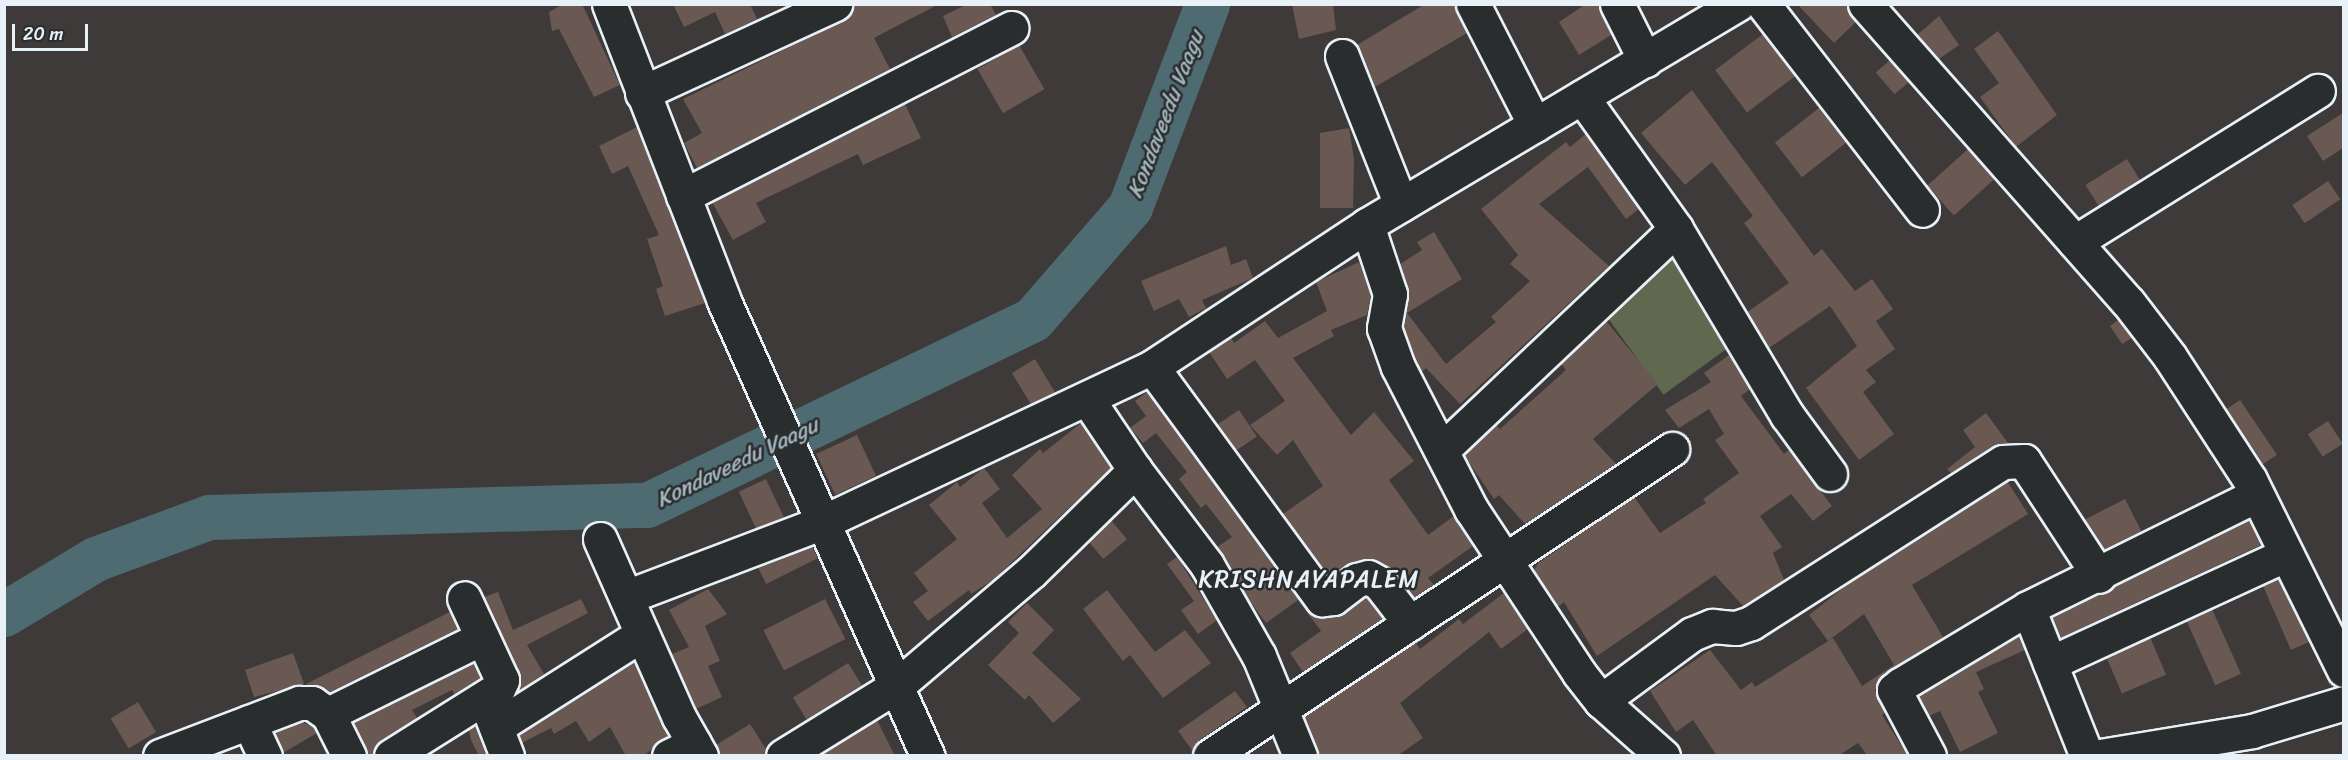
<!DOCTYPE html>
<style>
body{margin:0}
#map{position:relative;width:2348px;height:760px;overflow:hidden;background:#3d3a39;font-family:Sriracha,sans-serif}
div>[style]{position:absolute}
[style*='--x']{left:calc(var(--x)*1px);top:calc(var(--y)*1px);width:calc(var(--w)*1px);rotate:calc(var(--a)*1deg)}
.green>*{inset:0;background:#60684f;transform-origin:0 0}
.river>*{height:45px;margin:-22.5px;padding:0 22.5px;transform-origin:22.5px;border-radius:22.5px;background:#4e6b72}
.building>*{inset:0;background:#6a5853;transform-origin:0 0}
.roads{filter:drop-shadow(2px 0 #e8f1f8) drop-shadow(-2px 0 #e8f1f8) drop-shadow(0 2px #e8f1f8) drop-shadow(0 -2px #e8f1f8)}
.minor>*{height:33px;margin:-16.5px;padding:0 16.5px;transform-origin:16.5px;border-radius:16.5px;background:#2a2d2e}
.major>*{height:33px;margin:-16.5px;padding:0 16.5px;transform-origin:16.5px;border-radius:16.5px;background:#2a2d2e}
span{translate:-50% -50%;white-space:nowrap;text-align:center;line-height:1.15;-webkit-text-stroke:5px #2a2d2e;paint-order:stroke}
.water-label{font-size:22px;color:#a3b5bc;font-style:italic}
.quarter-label{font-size:24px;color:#e8f1f8;letter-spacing:1.5px}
.frame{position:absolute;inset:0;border:6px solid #e8f1f8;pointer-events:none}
.scale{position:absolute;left:12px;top:24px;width:76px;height:27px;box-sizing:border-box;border:3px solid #e8f1f8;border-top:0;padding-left:8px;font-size:18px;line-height:21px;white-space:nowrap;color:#e8f1f8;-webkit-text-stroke:4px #2a2d2e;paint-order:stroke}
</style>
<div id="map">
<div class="green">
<div style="left:1673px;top:253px;width:109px;height:91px;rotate:54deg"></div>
</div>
<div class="river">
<div style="--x:4;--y:614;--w:106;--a:-31.1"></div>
<div style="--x:95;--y:559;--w:121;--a:-20.2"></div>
<div style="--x:209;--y:517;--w:438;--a:-1.6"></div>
<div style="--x:647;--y:505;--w:428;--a:-25.7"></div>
<div style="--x:1033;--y:319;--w:148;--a:-49.1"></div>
<div style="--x:1130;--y:207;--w:217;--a:-69.2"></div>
</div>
<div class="building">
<div style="clip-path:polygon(563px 4px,582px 4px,620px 85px,594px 97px,559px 29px,552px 31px,549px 12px)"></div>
<div style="clip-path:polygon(673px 4px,750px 4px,757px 19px,725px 34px,715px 12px,684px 27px)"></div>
<div style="clip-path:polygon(854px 4px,939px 4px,874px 38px,890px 69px,697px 168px,684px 143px,702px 133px,683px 99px,843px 21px)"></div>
<div style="clip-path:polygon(968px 4px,990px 4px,996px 15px,952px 37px,943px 16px)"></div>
<div style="clip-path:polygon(1292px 4px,1333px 4px,1336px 30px,1299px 39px)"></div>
<div style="clip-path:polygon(1425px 4px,1455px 4px,1467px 33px,1375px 87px,1357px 45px)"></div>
<div style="clip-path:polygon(1586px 4px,1599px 4px,1611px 35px,1579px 55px,1559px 22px)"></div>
<div style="clip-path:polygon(1797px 4px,1847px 4px,1856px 22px,1834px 43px)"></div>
<div style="clip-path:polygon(1939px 16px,1959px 45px,1939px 59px,1917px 35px)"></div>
<div style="clip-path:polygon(1998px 31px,2057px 115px,2016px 147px,1980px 97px,1999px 83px,1974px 49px)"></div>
<div style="left:1763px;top:34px;width:53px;height:60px;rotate:53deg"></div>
<div style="left:1019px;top:45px;width:51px;height:48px;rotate:60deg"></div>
<div style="left:1890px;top:60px;width:29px;height:19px;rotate:49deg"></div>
<div style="clip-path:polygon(1692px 90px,1814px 256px,1822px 249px,1855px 291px,1872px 279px,1893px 309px,1876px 321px,1895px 349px,1866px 370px,1876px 382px,1863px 392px,1894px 434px,1859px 460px,1806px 388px,1857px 346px,1830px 306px,1769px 348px,1747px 312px,1789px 283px,1744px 223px,1753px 216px,1712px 162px,1685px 185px,1641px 133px)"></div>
<div style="clip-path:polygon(905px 104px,921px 138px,863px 165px,858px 154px,756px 203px,766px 222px,733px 240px,712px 202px)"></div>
<div style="left:1819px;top:108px;width:44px;height:56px;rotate:52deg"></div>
<div style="clip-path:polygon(2343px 113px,2343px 148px,2323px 161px,2307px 136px)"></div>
<div style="clip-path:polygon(637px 127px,705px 303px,665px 316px,656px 289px,663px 286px,647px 239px,659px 235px,628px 166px,612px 174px,599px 146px)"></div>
<div style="clip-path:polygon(1349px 128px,1354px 159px,1353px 208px,1320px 208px,1320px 133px)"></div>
<div style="clip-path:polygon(1586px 134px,1639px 209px,1626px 219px,1588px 167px,1539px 204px,1609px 266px,1460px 404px,1426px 368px,1422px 372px,1415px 360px,1403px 326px,1408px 297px,1400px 264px,1422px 250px,1417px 242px,1434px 232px,1462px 279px,1407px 313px,1446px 364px,1496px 322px,1491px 317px,1530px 281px,1510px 264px,1518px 255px,1481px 209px,1566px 142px,1570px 147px)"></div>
<div style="left:1968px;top:149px;width:40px;height:55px;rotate:48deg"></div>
<div style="left:2127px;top:159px;width:25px;height:49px;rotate:58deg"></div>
<div style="left:2328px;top:181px;width:22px;height:43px;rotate:56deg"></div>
<div style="clip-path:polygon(1226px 246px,1231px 265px,1246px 259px,1253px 278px,1202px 300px,1206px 308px,1189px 317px,1179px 299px,1154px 311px,1141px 281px)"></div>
<div style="clip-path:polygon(1359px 262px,1371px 295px,1367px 315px,1331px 330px,1334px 336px,1293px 358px,1351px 435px,1374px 412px,1414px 461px,1389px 480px,1428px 535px,1454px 516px,1473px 546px,1428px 578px,1434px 585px,1414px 598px,1394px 571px,1376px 560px,1352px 562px,1329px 577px,1283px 514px,1323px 486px,1293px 440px,1277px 455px,1250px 425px,1285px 401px,1255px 360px,1227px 379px,1209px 352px,1231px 337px,1234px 343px,1265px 321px,1278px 338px,1327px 311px,1316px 282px)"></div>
<div style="clip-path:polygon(2118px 320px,2132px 338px,2122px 344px,2110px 326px)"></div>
<div style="clip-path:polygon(1606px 321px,1658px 384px,1593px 439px,1616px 464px,1525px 524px,1499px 495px,1494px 499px,1464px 455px,1496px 425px,1500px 429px,1566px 370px,1561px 364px)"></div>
<div style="clip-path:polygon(1729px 355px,1750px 389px,1741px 396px,1784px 454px,1789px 450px,1832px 506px,1813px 521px,1791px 494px,1760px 516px,1782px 547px,1773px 553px,1784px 580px,1743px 606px,1715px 575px,1597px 656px,1564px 602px,1558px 607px,1534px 571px,1538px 563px,1634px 497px,1660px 533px,1706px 503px,1703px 499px,1739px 473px,1715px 440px,1724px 434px,1709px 409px,1679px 428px,1665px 410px,1711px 382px,1704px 373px)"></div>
<div style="left:1035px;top:359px;width:39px;height:27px;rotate:59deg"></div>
<div style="clip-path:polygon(1147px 392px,1307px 610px,1315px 616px,1335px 617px,1366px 597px,1383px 619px,1303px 672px,1290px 653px,1321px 631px,1298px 600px,1266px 623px,1248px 599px,1217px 547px,1232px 537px,1206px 504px,1201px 508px,1179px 479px,1187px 472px,1156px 433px,1143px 443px,1130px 428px,1146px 416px,1135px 401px)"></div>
<div style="left:2240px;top:400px;width:66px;height:17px;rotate:56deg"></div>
<div style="left:1239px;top:410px;width:32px;height:26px;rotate:56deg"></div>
<div style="clip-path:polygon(1986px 413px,2008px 443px,1993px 446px,1951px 473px,1947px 469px,1975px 447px,1963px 430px)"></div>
<div style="left:2328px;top:421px;width:27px;height:24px;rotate:57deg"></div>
<div style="clip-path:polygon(1081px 423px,1111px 468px,993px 580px,971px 594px,969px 590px,928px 621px,913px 602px,928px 591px,914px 573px,957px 539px,929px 505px,957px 482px,960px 487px,984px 468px,1000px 489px,982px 503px,1007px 538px,1042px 509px,1012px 475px,1040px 449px,1043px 453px)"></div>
<div style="left:857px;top:435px;width:45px;height:45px;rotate:65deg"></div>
<div style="left:766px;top:479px;width:42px;height:30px;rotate:65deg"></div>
<div style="clip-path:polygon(2007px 481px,2028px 514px,1912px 585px,1943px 637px,1888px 671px,1875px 690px,1885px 713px,1882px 715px,1908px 756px,1868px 756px,1858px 743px,1838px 756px,1717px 756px,1693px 720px,1676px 732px,1650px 691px,1710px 650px,1741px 690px,1752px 682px,1755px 687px,1833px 638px,1862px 686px,1894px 665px,1864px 614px,1828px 641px,1809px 615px,1853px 580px)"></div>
<div style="left:2125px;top:499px;width:36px;height:45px;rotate:63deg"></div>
<div style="left:1111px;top:520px;width:25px;height:31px;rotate:50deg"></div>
<div style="clip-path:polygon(2249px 520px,2261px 545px,2060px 638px,2052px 617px)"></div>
<div style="clip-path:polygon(812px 546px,818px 558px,766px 584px,758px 567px)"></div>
<div style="clip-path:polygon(1177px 557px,1217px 620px,1198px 634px,1181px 610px,1194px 601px,1167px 564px)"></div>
<div style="clip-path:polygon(2278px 579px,2309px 642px,2291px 650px,2263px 586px)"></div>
<div style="clip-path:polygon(708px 589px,727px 614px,705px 626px,720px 661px,708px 666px,722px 697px,696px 709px,672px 654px,689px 647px,669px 610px)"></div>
<div style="clip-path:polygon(1107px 590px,1155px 652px,1185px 630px,1211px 663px,1163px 698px,1130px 655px,1123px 661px,1083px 609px)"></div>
<div style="clip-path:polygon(498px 592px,513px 630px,581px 599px,588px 613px,527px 645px,544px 674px,518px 691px,519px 672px,484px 597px)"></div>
<div style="clip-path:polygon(1504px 593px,1528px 629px,1501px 649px,1489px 632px,1400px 703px,1423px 738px,1397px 756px,1318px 756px,1304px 716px,1415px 642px,1420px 649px,1459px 619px,1463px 624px)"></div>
<div style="left:825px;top:599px;width:45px;height:69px;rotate:63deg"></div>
<div style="clip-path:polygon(1027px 603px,1054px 630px,1032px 653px,1081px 699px,1053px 723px,1029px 695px,1025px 700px,988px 665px,1019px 633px,1008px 622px)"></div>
<div style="left:2212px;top:609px;width:71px;height:28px;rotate:66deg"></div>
<div style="clip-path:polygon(450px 612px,458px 629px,330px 692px,306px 684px)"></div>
<div style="clip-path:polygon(2019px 635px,2025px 650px,1976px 672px,1984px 689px,1978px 692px,1998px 733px,1960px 752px,1940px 711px,1929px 716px,1918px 696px)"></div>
<div style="left:2150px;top:637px;width:41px;height:48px;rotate:67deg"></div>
<div style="clip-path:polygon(293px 653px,304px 684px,254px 697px,245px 670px)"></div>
<div style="clip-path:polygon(634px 661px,668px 736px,652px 749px,643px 756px,626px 756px,610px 727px,589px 742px,576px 721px,554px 734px,551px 728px,522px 743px,519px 735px)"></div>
<div style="clip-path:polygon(474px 663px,480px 678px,454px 694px,452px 690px,412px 710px,417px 718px,381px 740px,372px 756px,367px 756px,353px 722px)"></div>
<div style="left:848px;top:663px;width:26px;height:65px;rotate:58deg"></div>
<div style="clip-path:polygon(1235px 691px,1247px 707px,1200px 740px,1192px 750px,1178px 731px)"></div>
<div style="left:138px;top:702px;width:35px;height:32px;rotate:59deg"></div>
<div style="clip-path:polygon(877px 720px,895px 756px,820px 756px,820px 755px)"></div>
<div style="clip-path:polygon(302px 722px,313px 727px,317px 733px,283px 753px,275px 733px)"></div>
<div style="clip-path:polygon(750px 724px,766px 749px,764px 756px,720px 756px,716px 745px)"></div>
<div style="clip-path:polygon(475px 725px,487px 756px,479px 756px,471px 740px,469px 730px)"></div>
</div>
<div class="roads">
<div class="minor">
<div style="--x:1473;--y:4;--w:136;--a:62.9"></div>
<div style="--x:1617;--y:4;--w:63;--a:63.4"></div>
<div style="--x:1763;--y:4;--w:260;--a:52.3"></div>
<div style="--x:1865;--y:4;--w:397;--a:48.6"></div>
<div style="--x:2128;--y:302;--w:69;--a:52.6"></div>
<div style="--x:2170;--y:357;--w:147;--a:57"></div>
<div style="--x:2250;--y:480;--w:212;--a:63.7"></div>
<div style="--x:1342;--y:56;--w:160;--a:68.4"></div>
<div style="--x:642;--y:93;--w:213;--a:-24.8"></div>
<div style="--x:1582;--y:97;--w:162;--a:54.5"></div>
<div style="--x:1676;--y:229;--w:217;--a:59.2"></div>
<div style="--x:1787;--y:415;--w:73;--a:53.9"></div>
<div style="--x:683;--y:196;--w:369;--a:-27.1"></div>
<div style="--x:1367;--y:225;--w:73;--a:71.6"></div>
<div style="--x:1390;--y:294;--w:35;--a:100"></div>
<div style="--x:1384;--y:328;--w:41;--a:70.3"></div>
<div style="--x:1398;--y:367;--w:160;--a:62.8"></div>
<div style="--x:1471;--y:509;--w:196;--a:56.6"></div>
<div style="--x:1579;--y:673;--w:36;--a:52"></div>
<div style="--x:1601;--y:701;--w:83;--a:41.6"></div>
<div style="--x:2075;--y:242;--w:286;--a:-31.9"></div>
<div style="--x:1152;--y:367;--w:288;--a:53.8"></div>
<div style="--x:1322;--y:599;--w:11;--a:-5"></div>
<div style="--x:1333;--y:598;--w:30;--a:-37"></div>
<div style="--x:1357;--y:580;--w:11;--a:-15"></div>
<div style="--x:1368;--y:577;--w:13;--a:29"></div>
<div style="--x:1379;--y:583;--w:51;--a:52.2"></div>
<div style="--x:1088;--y:400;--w:84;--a:56.1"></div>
<div style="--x:1135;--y:470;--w:119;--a:52.8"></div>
<div style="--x:1207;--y:565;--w:105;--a:60.3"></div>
<div style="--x:1259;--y:656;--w:108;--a:67.7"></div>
<div style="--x:1442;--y:450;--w:322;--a:-43.4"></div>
<div style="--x:600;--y:539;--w:195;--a:66.1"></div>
<div style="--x:679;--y:717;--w:45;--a:60.6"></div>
<div style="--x:626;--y:597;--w:211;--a:-20.8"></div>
<div style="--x:823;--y:522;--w:364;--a:-25.2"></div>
<div style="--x:1152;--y:367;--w:258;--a:-33.4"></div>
<div style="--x:1367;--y:225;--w:432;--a:-30.8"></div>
<div style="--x:2028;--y:608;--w:159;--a:68.3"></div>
<div style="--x:2050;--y:663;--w:259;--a:-24.7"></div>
<div style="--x:1601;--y:701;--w:113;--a:-36.4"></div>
<div style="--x:1692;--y:634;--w:22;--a:-22"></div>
<div style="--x:1712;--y:626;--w:24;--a:5"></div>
<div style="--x:1736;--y:628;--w:16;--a:-18"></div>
<div style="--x:1751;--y:623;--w:299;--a:-32.6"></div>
<div style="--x:2003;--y:462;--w:21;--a:-3"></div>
<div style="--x:2024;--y:461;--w:137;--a:56.9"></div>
<div style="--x:488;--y:707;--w:53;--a:68.8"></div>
<div style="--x:328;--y:714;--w:172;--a:-26.3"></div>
<div style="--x:249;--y:722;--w:38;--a:65"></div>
<div style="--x:496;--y:727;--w:173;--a:-32.5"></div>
<div style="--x:160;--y:756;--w:149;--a:-20.9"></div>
<div style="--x:299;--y:703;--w:13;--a:0"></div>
<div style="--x:312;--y:703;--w:19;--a:35"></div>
<div style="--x:328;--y:714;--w:47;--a:63.4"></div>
<div style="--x:391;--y:756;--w:126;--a:-32.1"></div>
<div style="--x:498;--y:689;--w:10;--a:-66"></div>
<div style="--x:502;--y:680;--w:90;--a:-114.9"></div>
<div style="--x:669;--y:756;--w:28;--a:-26"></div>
<div style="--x:783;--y:756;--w:135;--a:-31.7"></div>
<div style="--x:898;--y:685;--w:175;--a:-40.4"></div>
<div style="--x:1031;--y:572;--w:146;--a:-44.4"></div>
<div style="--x:1210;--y:756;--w:555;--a:-33.6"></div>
<div style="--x:1929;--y:756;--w:75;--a:-117.9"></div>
<div style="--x:1894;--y:690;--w:8;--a:-40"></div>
<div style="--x:1900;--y:685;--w:149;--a:-31"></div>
<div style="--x:2028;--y:608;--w:253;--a:-26.3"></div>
</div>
<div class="major">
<div style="--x:609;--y:4;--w:318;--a:68.8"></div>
<div style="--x:724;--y:301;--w:499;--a:65.9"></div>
<div style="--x:2100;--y:756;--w:154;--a:-9.3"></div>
<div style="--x:2252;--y:731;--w:96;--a:-16.9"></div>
</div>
</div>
<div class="water-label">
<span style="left:1165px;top:114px;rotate:-69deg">Kondaveedu Vaagu</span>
<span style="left:737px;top:462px;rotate:-26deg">Kondaveedu Vaagu</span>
</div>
<div class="quarter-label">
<span style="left:1309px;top:580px">KRISHNAYAPALEM</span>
</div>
<div class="frame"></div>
<div class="scale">20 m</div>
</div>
